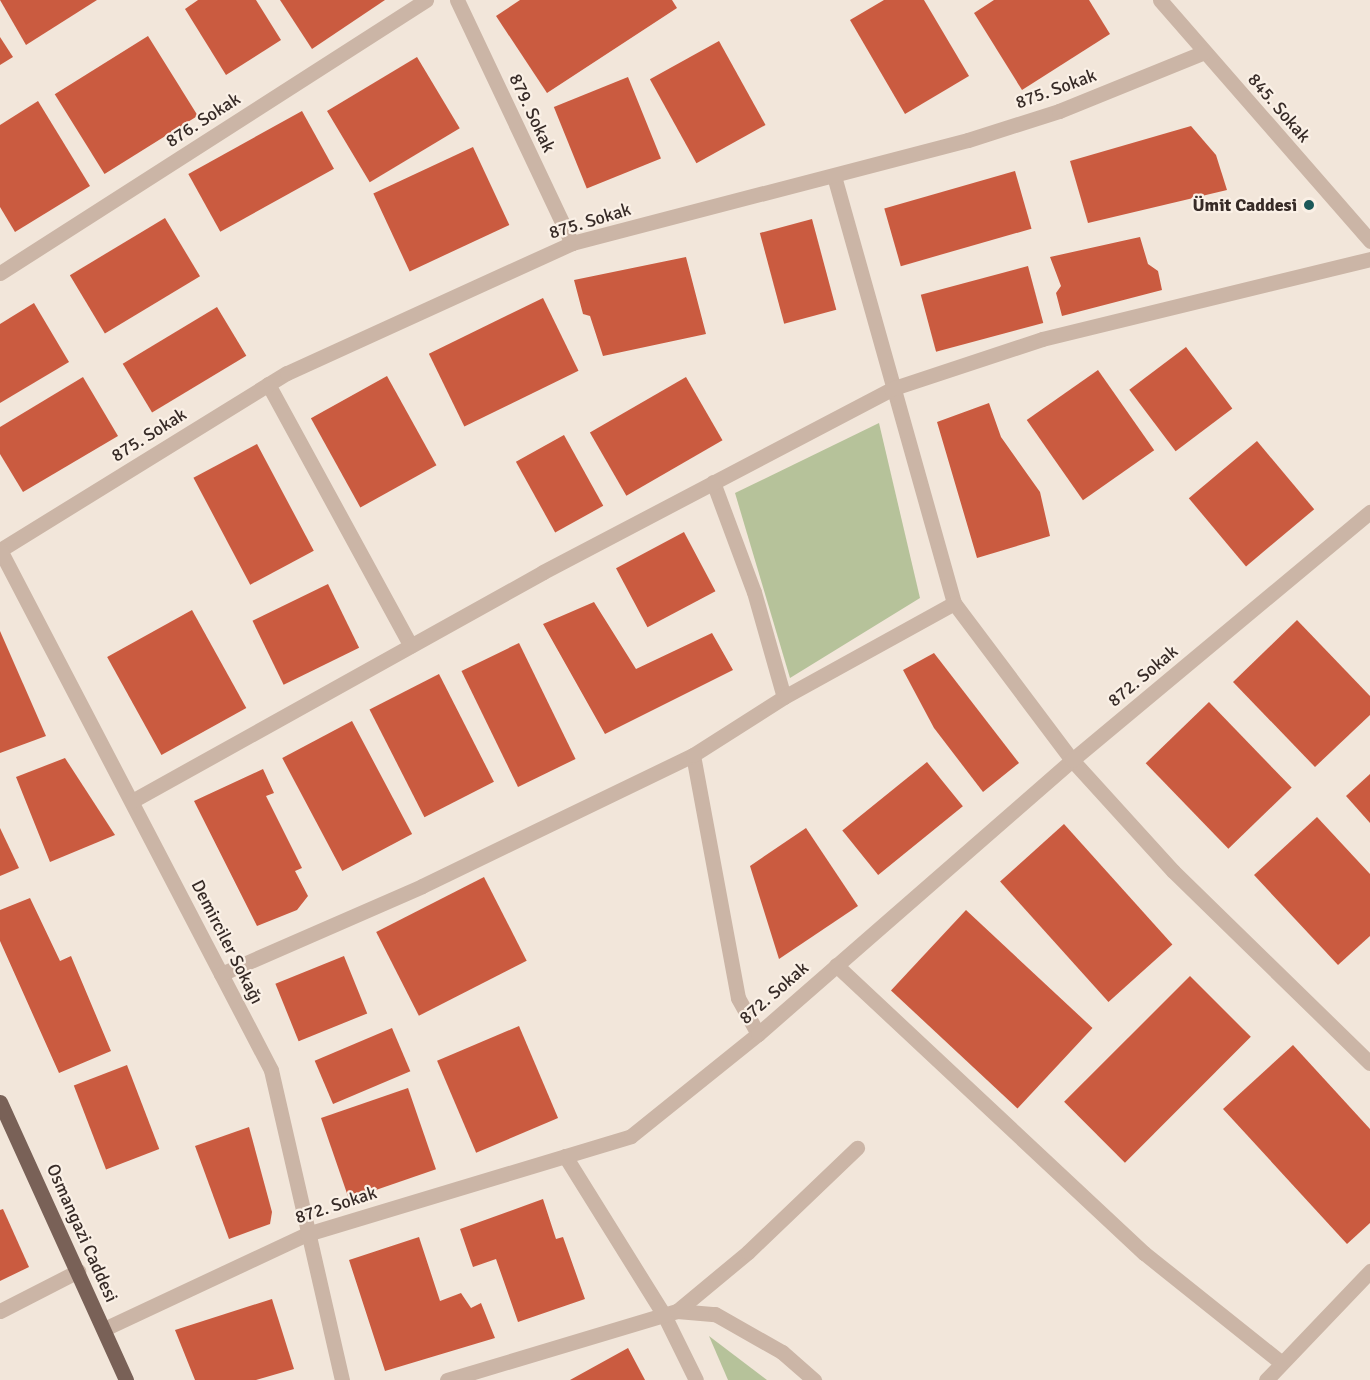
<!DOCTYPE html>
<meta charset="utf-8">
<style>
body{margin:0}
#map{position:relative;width:1370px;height:1380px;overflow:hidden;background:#f2e6da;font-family:Signika,sans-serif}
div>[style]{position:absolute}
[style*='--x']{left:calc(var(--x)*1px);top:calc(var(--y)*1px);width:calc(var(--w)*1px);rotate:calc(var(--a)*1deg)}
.green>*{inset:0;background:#b6c29a}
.building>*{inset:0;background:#ca5b40;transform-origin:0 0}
.minor>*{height:15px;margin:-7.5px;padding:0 7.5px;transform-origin:7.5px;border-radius:7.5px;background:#cbb5a6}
.major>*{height:15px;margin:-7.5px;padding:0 7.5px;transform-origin:7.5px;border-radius:7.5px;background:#796157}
.dots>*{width:16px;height:16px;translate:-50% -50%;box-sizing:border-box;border:3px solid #faf0e6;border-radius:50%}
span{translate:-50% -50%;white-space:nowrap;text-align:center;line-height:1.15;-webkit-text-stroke:4.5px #faf0e6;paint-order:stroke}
.street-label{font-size:18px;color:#372b27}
.poi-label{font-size:18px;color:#372b27;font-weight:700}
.right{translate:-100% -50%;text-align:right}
</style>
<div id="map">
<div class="green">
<div style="clip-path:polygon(879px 423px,920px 598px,790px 678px,735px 493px)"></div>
<div style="clip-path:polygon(709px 1336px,767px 1380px,728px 1380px)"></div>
</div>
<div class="building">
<div style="clip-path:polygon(0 0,97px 0,26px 45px)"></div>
<div style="clip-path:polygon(198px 0,256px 0,281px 40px,226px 75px,185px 9px)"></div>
<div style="clip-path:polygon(280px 0,385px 0,312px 49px)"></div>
<div style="clip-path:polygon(520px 0,672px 0,677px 8px,547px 93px,496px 16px)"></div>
<div style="clip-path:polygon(884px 0,924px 0,969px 76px,905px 114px,850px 20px)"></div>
<div style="clip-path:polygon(994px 0,1089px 0,1110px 34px,1022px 90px,974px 13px)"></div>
<div style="left:148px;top:36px;width:94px;height:110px;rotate:58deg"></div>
<div style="clip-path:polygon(0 37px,13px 57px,0 65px)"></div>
<div style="left:719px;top:41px;width:96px;height:79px;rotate:61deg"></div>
<div style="left:417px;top:57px;width:83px;height:105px;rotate:59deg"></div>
<div style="left:628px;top:77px;width:88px;height:80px;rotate:68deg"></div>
<div style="clip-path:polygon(38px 101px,90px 186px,15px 232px,0 207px,0 125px)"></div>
<div style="left:302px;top:111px;width:66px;height:130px;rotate:61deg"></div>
<div style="clip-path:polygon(1191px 126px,1216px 155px,1227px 190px,1088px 223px,1070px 161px)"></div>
<div style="left:473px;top:147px;width:86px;height:110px;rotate:65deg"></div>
<div style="left:1015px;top:171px;width:60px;height:136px;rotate:74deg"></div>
<div style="left:165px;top:218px;width:68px;height:111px;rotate:59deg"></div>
<div style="left:812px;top:219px;width:94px;height:54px;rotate:75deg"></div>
<div style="clip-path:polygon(1140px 237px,1148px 264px,1158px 271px,1162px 290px,1062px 316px,1056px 293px,1061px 286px,1050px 257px)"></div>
<div style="clip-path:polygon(686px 257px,706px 334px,603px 356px,590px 316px,583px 314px,574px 280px)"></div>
<div style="left:1028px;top:266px;width:59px;height:111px;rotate:75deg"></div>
<div style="left:543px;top:298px;width:81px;height:127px;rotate:64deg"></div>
<div style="clip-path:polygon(34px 303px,69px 362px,0 403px,0 324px)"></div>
<div style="left:217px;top:307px;width:57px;height:110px;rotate:59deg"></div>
<div style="left:1186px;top:347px;width:77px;height:71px;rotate:53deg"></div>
<div style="left:1098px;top:370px;width:98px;height:87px;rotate:55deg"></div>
<div style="left:387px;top:376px;width:102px;height:87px;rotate:61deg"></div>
<div style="clip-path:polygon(83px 377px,118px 436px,23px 492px,0 454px,0 427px)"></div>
<div style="left:686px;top:377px;width:73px;height:111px;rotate:60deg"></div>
<div style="clip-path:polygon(989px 403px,1001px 437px,1040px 492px,1050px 536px,977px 558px,937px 422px)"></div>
<div style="left:564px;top:435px;width:81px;height:55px;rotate:61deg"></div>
<div style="left:1257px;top:441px;width:89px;height:89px;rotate:50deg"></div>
<div style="left:257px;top:444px;width:121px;height:72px;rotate:62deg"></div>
<div style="left:684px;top:532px;width:67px;height:77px;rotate:62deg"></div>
<div style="left:328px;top:584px;width:71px;height:84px;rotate:64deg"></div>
<div style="clip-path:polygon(594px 602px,636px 669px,712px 633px,733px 670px,605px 734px,543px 624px)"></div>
<div style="left:192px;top:610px;width:112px;height:97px;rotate:61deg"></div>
<div style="clip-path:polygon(1297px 620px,1370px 696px,1370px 715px,1315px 767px,1233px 682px)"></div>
<div style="clip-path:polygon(0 631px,46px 736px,0 753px)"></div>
<div style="left:519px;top:643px;width:129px;height:64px;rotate:64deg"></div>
<div style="clip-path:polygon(934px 653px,1019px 763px,983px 792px,934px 728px,903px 670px)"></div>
<div style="left:439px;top:674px;width:121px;height:78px;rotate:63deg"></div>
<div style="left:1209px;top:702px;width:119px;height:88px;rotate:46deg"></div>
<div style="left:352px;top:721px;width:128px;height:79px;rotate:62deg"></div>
<div style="clip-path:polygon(65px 758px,115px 835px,50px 862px,16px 777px)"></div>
<div style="left:927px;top:762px;width:57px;height:109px;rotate:51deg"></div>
<div style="clip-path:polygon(263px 769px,274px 793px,266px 796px,302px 868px,295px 871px,308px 896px,297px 910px,257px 926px,194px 801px)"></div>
<div style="clip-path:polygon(1370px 774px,1370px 823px,1346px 796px)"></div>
<div style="clip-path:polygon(1317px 817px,1370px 874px,1370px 936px,1338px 965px,1254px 875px)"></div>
<div style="left:1064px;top:824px;width:162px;height:86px;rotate:48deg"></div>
<div style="clip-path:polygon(0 828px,19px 868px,0 876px)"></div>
<div style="clip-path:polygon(806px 828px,858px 906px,779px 959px,750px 866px)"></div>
<div style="left:484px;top:877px;width:94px;height:121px;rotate:63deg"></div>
<div style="clip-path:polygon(30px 898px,60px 961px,71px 956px,111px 1051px,59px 1073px,0 941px,0 910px)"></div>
<div style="left:966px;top:910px;width:173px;height:110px;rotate:43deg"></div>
<div style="left:344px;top:956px;width:62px;height:74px;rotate:68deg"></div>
<div style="left:1190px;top:976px;width:86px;height:178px;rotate:45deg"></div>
<div style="left:519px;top:1026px;width:100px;height:89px;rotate:67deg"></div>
<div style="left:392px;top:1028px;width:47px;height:84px;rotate:67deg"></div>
<div style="clip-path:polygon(1293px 1045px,1370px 1129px,1370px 1223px,1347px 1244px,1223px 1109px)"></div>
<div style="left:127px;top:1065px;width:90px;height:57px;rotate:69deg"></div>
<div style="left:408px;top:1088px;width:86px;height:92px;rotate:71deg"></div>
<div style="clip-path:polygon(249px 1127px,272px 1212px,270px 1224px,229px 1239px,195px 1146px)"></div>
<div style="clip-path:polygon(543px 1199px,556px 1239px,563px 1237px,585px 1299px,518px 1322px,496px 1259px,473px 1267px,460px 1229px)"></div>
<div style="clip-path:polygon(3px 1209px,29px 1267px,0 1281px,0 1210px)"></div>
<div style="clip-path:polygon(419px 1237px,440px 1301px,461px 1293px,471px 1308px,481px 1303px,495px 1338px,385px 1371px,349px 1260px)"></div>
<div style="clip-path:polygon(272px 1299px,294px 1369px,256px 1380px,195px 1380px,175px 1330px)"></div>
<div style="clip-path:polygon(628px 1348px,645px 1380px,570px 1380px)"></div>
</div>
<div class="minor">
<div style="--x:457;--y:0;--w:269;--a:64.7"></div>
<div style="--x:1160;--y:0;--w:320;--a:48.9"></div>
<div style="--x:834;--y:176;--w:444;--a:74.3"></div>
<div style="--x:954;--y:603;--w:196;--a:53.1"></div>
<div style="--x:1072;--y:760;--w:150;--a:47.7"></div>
<div style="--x:1173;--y:871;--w:275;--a:44.3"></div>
<div style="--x:0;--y:273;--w:506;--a:-32.65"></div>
<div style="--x:268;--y:384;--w:298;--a:61.4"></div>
<div style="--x:713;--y:482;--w:117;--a:69.6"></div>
<div style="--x:754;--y:592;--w:109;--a:74.1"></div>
<div style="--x:0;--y:550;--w:337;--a:-31.7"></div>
<div style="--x:287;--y:373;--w:313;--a:-24.5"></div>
<div style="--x:572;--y:243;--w:409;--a:-14.6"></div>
<div style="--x:968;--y:140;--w:96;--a:-17.7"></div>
<div style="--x:1059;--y:111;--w:157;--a:-22.1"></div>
<div style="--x:0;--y:550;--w:586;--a:62.47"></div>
<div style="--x:271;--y:1070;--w:318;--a:77.1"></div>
<div style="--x:693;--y:755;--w:247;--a:79.5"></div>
<div style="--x:738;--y:998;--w:41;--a:60.9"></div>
<div style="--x:132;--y:801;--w:470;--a:-29.1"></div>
<div style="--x:543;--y:572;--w:393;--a:-27.7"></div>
<div style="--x:891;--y:389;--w:159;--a:-18.3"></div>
<div style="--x:1042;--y:339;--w:338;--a:-13.7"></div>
<div style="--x:836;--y:965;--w:422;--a:43.1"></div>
<div style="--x:1144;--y:1253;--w:176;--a:38.6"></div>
<div style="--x:221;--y:974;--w:219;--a:-23.6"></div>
<div style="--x:422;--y:886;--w:301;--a:-25.8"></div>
<div style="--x:693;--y:755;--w:108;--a:-32.5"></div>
<div style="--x:784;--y:697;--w:194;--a:-28.9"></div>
<div style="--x:565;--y:1156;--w:187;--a:58.1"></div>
<div style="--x:664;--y:1315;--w:72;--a:63.8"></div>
<div style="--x:0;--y:1311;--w:88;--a:-27.1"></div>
<div style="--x:677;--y:1311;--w:38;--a:5"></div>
<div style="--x:715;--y:1314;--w:77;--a:29.6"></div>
<div style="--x:782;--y:1352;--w:43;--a:41.2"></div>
<div style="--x:104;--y:1329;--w:224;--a:-25.1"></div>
<div style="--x:307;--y:1234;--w:338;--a:-16.8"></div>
<div style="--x:631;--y:1136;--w:163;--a:-38.8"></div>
<div style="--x:758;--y:1034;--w:417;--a:-41.1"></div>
<div style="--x:1072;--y:760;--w:388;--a:-39.8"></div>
<div style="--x:447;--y:1380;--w:240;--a:-16.7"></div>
<div style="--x:677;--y:1311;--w:92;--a:-39.7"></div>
<div style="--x:748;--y:1252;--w:151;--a:-43.7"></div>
<div style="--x:1266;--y:1380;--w:151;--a:-46.3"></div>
</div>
<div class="major">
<div style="--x:0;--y:1102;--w:305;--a:65.6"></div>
</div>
<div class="dots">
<div style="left:1309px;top:205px;background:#1b5859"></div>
</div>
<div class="street-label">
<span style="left:1056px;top:89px;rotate:-20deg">875. Sokak</span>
<span style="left:1279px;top:108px;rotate:49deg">845. Sokak</span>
<span style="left:532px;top:113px;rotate:65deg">879. Sokak</span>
<span style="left:203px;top:120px;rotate:-33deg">876. Sokak</span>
<span style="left:590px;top:221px;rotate:-17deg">875. Sokak</span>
<span style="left:149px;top:435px;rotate:-32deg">875. Sokak</span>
<span style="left:1143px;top:676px;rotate:-40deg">872. Sokak</span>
<span style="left:227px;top:942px;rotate:63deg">Demirciler Sokağı</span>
<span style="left:774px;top:993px;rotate:-41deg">872. Sokak</span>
<span style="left:336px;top:1205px;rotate:-18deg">872. Sokak</span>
<span style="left:82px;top:1233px;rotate:66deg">Osmangazi Caddesi</span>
</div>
<div class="poi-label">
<span class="right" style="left:1297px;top:205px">Ümit Caddesi</span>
</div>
</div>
